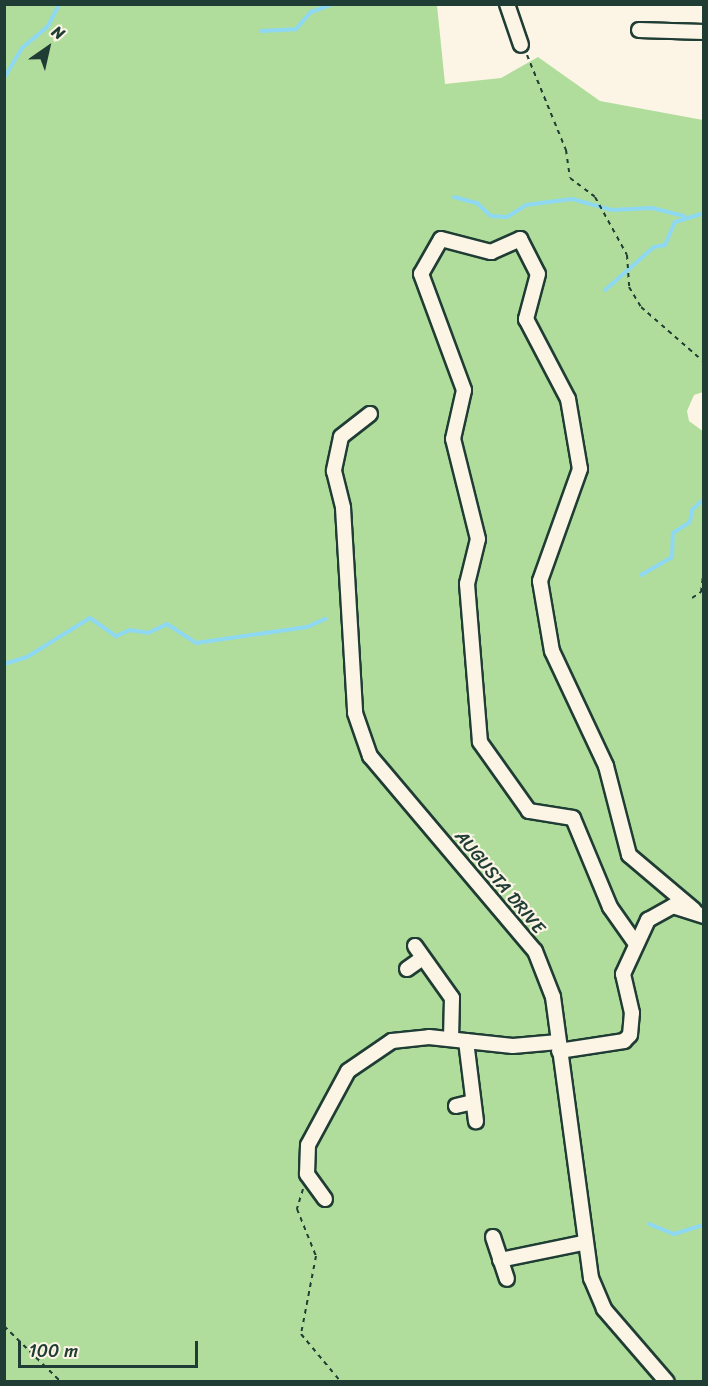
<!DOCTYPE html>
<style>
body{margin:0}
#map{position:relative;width:708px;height:1386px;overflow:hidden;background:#fcf5e5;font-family:Sriracha,sans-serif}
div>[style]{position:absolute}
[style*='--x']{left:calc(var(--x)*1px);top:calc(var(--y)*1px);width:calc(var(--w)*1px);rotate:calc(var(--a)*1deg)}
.green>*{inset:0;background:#b0dd9c}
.stream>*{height:4px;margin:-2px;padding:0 2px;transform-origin:2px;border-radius:2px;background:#8fd8f1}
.path>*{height:2px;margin-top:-1px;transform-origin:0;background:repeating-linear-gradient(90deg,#1f3d34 0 4.5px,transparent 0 9px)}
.roads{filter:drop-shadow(2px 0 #1f3d34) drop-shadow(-2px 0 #1f3d34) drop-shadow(0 2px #1f3d34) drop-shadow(0 -2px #1f3d34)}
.minor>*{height:14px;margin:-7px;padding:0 7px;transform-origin:7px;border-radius:7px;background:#fcf5e5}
span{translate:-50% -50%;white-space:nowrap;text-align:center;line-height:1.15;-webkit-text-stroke:4.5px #fcf5e5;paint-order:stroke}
.street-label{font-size:18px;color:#1f3d34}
.frame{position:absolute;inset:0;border:6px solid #1f3d34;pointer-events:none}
.north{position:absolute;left:18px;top:18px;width:60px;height:60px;-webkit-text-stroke:4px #fcf5e5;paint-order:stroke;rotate:34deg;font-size:16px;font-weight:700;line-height:24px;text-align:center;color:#1f3d34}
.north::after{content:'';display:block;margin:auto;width:21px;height:27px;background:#1f3d34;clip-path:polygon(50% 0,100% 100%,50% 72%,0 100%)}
.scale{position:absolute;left:18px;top:1341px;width:180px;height:27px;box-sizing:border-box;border:3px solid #1f3d34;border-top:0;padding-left:8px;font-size:18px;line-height:21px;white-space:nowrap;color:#1f3d34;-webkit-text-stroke:4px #fcf5e5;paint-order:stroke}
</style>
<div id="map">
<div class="green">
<div style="clip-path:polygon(5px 5px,437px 5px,445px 84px,501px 78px,538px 57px,600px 101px,703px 120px,703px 392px,694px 395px,687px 411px,689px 421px,704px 432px,703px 1381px,5px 1381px)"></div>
</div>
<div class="stream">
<div style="--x:261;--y:31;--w:35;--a:-3"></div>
<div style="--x:296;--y:29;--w:23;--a:-49"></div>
<div style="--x:311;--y:12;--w:23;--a:-20"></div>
<div style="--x:4;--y:78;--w:35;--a:-59"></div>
<div style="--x:22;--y:48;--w:34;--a:-40"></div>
<div style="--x:48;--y:26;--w:25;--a:-63"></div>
<div style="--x:454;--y:197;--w:24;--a:15"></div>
<div style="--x:477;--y:203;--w:19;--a:43"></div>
<div style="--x:491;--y:216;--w:16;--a:4"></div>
<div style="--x:507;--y:217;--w:22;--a:-32"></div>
<div style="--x:526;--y:205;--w:46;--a:-7.4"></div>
<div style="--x:572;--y:199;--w:41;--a:15.4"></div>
<div style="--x:612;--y:210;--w:40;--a:-2.9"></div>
<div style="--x:652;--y:208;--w:33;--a:14"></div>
<div style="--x:605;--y:290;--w:65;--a:-41.3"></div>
<div style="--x:654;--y:247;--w:11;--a:-10"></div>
<div style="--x:665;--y:245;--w:25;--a:-67"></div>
<div style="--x:675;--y:222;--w:30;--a:-17"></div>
<div style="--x:641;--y:575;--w:36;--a:-30"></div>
<div style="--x:672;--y:557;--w:24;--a:-88"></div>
<div style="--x:673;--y:533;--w:20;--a:-33"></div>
<div style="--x:690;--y:522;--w:12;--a:-81"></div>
<div style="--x:692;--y:510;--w:16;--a:-43"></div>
<div style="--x:4;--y:664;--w:24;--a:-17"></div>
<div style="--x:27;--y:657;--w:74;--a:-31.8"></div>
<div style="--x:90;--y:618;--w:32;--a:35"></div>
<div style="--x:116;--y:636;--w:15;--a:-23"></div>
<div style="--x:130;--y:630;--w:18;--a:9"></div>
<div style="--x:148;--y:633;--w:21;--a:-25"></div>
<div style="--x:167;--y:624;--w:35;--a:33"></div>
<div style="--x:196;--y:643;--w:112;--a:-8.2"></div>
<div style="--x:307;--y:627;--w:20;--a:-24"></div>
<div style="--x:649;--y:1224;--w:27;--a:22"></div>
<div style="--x:674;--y:1234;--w:31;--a:-17"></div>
</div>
<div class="path">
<div style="--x:527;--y:55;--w:103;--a:67.7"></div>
<div style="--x:566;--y:150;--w:28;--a:82"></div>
<div style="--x:570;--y:178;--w:31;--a:37"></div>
<div style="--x:595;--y:197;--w:66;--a:61.1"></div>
<div style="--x:627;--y:255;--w:32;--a:86"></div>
<div style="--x:629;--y:287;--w:23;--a:59"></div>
<div style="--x:641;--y:307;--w:84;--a:41.1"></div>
<div style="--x:692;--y:598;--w:11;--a:-34"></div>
<div style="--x:701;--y:592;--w:25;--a:-83"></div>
<div style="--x:4;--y:960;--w:32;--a:90"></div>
<div style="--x:303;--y:1189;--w:21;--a:107"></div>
<div style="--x:297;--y:1209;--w:51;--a:68"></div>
<div style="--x:316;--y:1256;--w:79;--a:100.9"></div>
<div style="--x:301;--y:1334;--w:62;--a:50.2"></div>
<div style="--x:4;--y:1326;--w:80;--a:44.5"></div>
</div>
<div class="roads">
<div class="minor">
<div style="--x:507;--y:4;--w:43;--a:71.1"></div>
<div style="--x:639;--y:30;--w:65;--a:1.8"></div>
<div style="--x:370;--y:414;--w:37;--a:142"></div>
<div style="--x:341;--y:437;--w:35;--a:102"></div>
<div style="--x:334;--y:471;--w:38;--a:76"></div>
<div style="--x:343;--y:508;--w:205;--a:86.6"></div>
<div style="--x:355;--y:713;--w:46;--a:70.8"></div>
<div style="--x:370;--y:756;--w:255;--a:49.8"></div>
<div style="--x:535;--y:951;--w:49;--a:68.6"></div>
<div style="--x:553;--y:997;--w:284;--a:82.3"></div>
<div style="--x:591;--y:1278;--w:34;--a:67"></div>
<div style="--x:604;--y:1309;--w:96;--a:49.2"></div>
<div style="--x:636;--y:944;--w:45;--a:-125.1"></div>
<div style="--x:610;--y:907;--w:96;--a:-112.6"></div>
<div style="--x:573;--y:818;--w:45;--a:-171"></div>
<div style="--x:529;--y:811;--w:85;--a:-125.4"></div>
<div style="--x:480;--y:742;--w:159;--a:-94.7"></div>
<div style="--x:467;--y:584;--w:46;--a:-76.3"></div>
<div style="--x:478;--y:539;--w:103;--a:-104"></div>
<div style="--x:453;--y:439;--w:50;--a:-77.3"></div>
<div style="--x:464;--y:390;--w:124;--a:-110.3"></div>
<div style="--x:421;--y:274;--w:40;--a:-60.3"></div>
<div style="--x:441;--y:239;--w:52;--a:14.6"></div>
<div style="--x:491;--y:252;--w:32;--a:-24"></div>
<div style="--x:520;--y:239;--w:39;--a:63"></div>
<div style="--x:538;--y:274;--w:47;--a:104.9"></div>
<div style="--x:526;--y:319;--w:90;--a:62.3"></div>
<div style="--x:568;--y:399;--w:71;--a:80.3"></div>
<div style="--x:580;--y:469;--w:119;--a:109.7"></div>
<div style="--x:540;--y:581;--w:71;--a:80.3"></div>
<div style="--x:552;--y:651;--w:127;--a:64.8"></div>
<div style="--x:606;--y:766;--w:92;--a:75.5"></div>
<div style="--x:629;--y:855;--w:85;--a:40.2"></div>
<div style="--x:415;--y:946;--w:64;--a:54.6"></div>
<div style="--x:452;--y:998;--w:41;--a:91.4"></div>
<div style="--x:407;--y:969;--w:19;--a:-35"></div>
<div style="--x:466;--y:1041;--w:81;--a:82.9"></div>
<div style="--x:559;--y:1051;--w:66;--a:-8.7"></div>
<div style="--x:624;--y:1041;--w:8;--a:-45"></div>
<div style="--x:630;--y:1035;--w:22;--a:-85"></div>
<div style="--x:632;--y:1013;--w:40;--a:-103"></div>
<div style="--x:623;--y:974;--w:60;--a:-65.2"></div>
<div style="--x:648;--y:920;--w:29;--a:-29"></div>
<div style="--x:673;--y:906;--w:33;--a:18"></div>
<div style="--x:456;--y:1106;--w:17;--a:-13"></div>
<div style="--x:325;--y:1199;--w:31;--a:-126"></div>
<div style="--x:307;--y:1174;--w:29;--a:-88"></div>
<div style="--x:308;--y:1145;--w:84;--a:-61.6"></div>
<div style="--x:348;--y:1071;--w:53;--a:-34.3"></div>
<div style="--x:392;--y:1041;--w:37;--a:-6"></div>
<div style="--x:429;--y:1037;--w:84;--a:6.1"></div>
<div style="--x:513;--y:1046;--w:45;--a:-5.1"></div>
<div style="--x:493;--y:1237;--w:44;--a:71.6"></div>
<div style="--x:500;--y:1260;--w:85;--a:-11.6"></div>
</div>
</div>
<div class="street-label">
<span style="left:500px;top:882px;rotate:50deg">AUGUSTA DRIVE</span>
</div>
<div class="frame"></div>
<div class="north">N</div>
<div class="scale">100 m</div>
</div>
